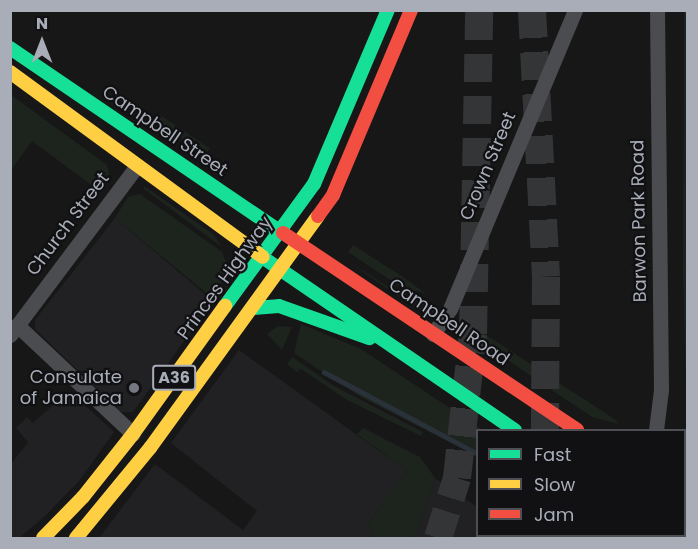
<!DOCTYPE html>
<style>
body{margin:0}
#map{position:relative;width:698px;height:549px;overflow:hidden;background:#171717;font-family:Poppins,sans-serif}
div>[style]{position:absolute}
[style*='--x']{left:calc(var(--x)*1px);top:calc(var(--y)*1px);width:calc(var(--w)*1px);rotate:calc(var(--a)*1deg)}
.built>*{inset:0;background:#212123}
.green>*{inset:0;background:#1d241e;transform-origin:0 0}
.stream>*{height:4.5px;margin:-2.25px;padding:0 2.25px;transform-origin:2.25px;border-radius:2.25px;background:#2a3239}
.highway-tunnel>*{height:28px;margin-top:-14px;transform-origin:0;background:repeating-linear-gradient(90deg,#343537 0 28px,transparent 0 42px)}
.street>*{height:15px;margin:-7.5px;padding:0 7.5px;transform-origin:7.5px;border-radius:7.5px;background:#4b4c50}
.fast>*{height:14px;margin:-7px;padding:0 7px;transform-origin:7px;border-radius:7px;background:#16e098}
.slow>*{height:14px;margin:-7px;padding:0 7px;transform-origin:7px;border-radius:7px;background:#ffcf43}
.jam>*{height:14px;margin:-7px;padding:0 7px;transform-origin:7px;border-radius:7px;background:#f24e42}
.dots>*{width:16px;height:16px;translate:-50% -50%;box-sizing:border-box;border:3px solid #111113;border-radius:50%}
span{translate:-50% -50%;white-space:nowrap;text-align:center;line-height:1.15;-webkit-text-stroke:4.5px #111113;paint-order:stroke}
.shield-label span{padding:2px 4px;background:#111113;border:2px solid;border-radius:4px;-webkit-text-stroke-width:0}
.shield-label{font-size:16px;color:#a8adb8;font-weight:700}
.street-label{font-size:18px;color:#a8adb8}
.poi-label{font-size:18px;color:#a8adb8}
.right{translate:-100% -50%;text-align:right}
.frame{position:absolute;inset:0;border:12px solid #a8adb8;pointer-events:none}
.legend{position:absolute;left:476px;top:429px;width:210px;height:108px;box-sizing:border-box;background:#111113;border:2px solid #4d4f55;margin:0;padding:8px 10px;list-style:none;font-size:18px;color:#a8adb8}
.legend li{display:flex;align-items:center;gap:12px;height:30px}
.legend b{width:30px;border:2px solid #4d4f55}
.north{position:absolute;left:12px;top:12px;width:60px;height:60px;-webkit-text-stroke:4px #111113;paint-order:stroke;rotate:0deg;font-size:16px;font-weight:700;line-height:24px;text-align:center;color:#a8adb8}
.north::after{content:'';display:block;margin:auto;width:21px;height:27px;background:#a8adb8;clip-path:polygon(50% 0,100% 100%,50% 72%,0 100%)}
</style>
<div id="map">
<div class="built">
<div style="clip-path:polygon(115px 218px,213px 301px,133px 412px,121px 412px,35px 329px,35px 320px)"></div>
<div style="clip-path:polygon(239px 350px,407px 471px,369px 522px,373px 538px,99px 538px,155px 464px,243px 530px,257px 511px,171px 443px)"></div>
<div style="clip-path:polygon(69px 391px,114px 432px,79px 481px,44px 517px,19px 538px,11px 538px,11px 464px,28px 442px,16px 428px,27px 417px,33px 423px)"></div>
<div style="clip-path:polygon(435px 478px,477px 507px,478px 536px,523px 538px,415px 538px)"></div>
</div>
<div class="green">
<div style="clip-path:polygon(684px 11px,688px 11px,687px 428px,683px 273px)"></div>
<div style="clip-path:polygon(11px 95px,107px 165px,110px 178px,101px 192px,32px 141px,11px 170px)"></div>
<div style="left:160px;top:115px;width:60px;height:7px;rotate:34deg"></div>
<div style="clip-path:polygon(144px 186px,213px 234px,222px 247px,144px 189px)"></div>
<div style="clip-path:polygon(140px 194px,222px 252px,228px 267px,227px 276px,211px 297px,115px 218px,128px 197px)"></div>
<div style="clip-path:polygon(353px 245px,403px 277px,425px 293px,404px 289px,360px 260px,348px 252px)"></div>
<div style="clip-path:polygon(345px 259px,404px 297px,428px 302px,441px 309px,432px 314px,421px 312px)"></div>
<div style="clip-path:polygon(301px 324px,361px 349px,483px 430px,478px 430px,477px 456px,361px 397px,294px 353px)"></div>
<div style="clip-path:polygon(278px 326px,292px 327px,282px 350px,267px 334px)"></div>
<div style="clip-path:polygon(483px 333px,540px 370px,534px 378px,486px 345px,480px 338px)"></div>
<div style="clip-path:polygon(292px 357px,334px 386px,423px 432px,421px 436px,347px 400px,301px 369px,297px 372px,287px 364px)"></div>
<div style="clip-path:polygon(545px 374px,604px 412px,620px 424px,594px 418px,539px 382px)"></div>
<div style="clip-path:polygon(363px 428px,420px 457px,435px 478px,415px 538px,373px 538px,369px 522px,407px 471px,357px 434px)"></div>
</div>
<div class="stream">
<div style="--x:324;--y:372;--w:174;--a:28"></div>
<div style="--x:606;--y:536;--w:23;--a:2"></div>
</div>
<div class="highway-tunnel">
<div style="--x:532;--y:10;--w:267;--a:87"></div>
<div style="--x:546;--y:277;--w:153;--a:90.4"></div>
<div style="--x:438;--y:538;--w:63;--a:-72.4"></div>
<div style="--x:457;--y:478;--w:145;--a:-83.7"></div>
<div style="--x:473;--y:334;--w:324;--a:-88.9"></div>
<div style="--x:513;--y:538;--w:2;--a:-63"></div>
<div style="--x:537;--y:538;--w:2;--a:-63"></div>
</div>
<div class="street">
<div style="--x:17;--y:325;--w:159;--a:43.2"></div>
<div style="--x:433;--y:334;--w:30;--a:-56"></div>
<div style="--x:450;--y:309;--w:324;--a:-67.3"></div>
<div style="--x:10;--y:335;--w:210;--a:-53.1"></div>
<div style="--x:656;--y:430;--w:40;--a:-82.9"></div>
<div style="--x:661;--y:390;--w:380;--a:-90.6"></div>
<div style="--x:684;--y:532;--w:6;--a:-51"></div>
</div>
<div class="fast">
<div style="--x:10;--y:48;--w:328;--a:34.2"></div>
<div style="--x:265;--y:259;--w:303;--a:34.4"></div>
<div style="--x:225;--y:306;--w:151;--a:-53.9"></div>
<div style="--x:314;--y:184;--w:189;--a:-67"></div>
<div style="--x:252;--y:308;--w:27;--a:-4"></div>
<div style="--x:279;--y:306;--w:96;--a:19.6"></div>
<div style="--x:667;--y:536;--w:5;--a:22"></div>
</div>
<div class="slow">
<div style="--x:10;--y:72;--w:313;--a:36.2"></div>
<div style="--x:43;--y:538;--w:57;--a:-45.7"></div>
<div style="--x:83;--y:497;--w:80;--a:-51.6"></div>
<div style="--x:133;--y:434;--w:158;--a:-54.3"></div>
<div style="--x:76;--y:538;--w:117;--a:-50.6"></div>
<div style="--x:150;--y:448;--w:286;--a:-54.1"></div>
</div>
<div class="jam">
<div style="--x:318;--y:216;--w:26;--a:-54"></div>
<div style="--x:333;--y:195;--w:201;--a:-67.1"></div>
<div style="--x:283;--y:233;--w:354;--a:33.8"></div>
<div style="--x:684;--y:503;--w:4;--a:27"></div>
</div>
<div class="dots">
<div style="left:134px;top:388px;background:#757880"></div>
</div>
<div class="shield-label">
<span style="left:174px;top:378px">A36</span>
</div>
<div class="street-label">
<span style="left:165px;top:131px;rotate:34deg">Campbell Street</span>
<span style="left:488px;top:166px;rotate:-67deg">Crown Street</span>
<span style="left:639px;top:221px;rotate:-91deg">Barwon Park Road</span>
<span style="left:68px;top:224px;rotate:-53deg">Church Street</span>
<span style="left:225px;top:278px;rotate:-54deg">Princes Highway</span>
<span style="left:449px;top:322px;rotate:34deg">Campbell Road</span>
</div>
<div class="poi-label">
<span class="right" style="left:122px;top:388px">Consulate<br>of Jamaica</span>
</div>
<div class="frame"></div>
<ul class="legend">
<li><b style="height:8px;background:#16e098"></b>Fast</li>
<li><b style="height:8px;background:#ffcf43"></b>Slow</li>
<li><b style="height:8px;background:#f24e42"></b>Jam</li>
</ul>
<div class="north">N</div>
</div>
